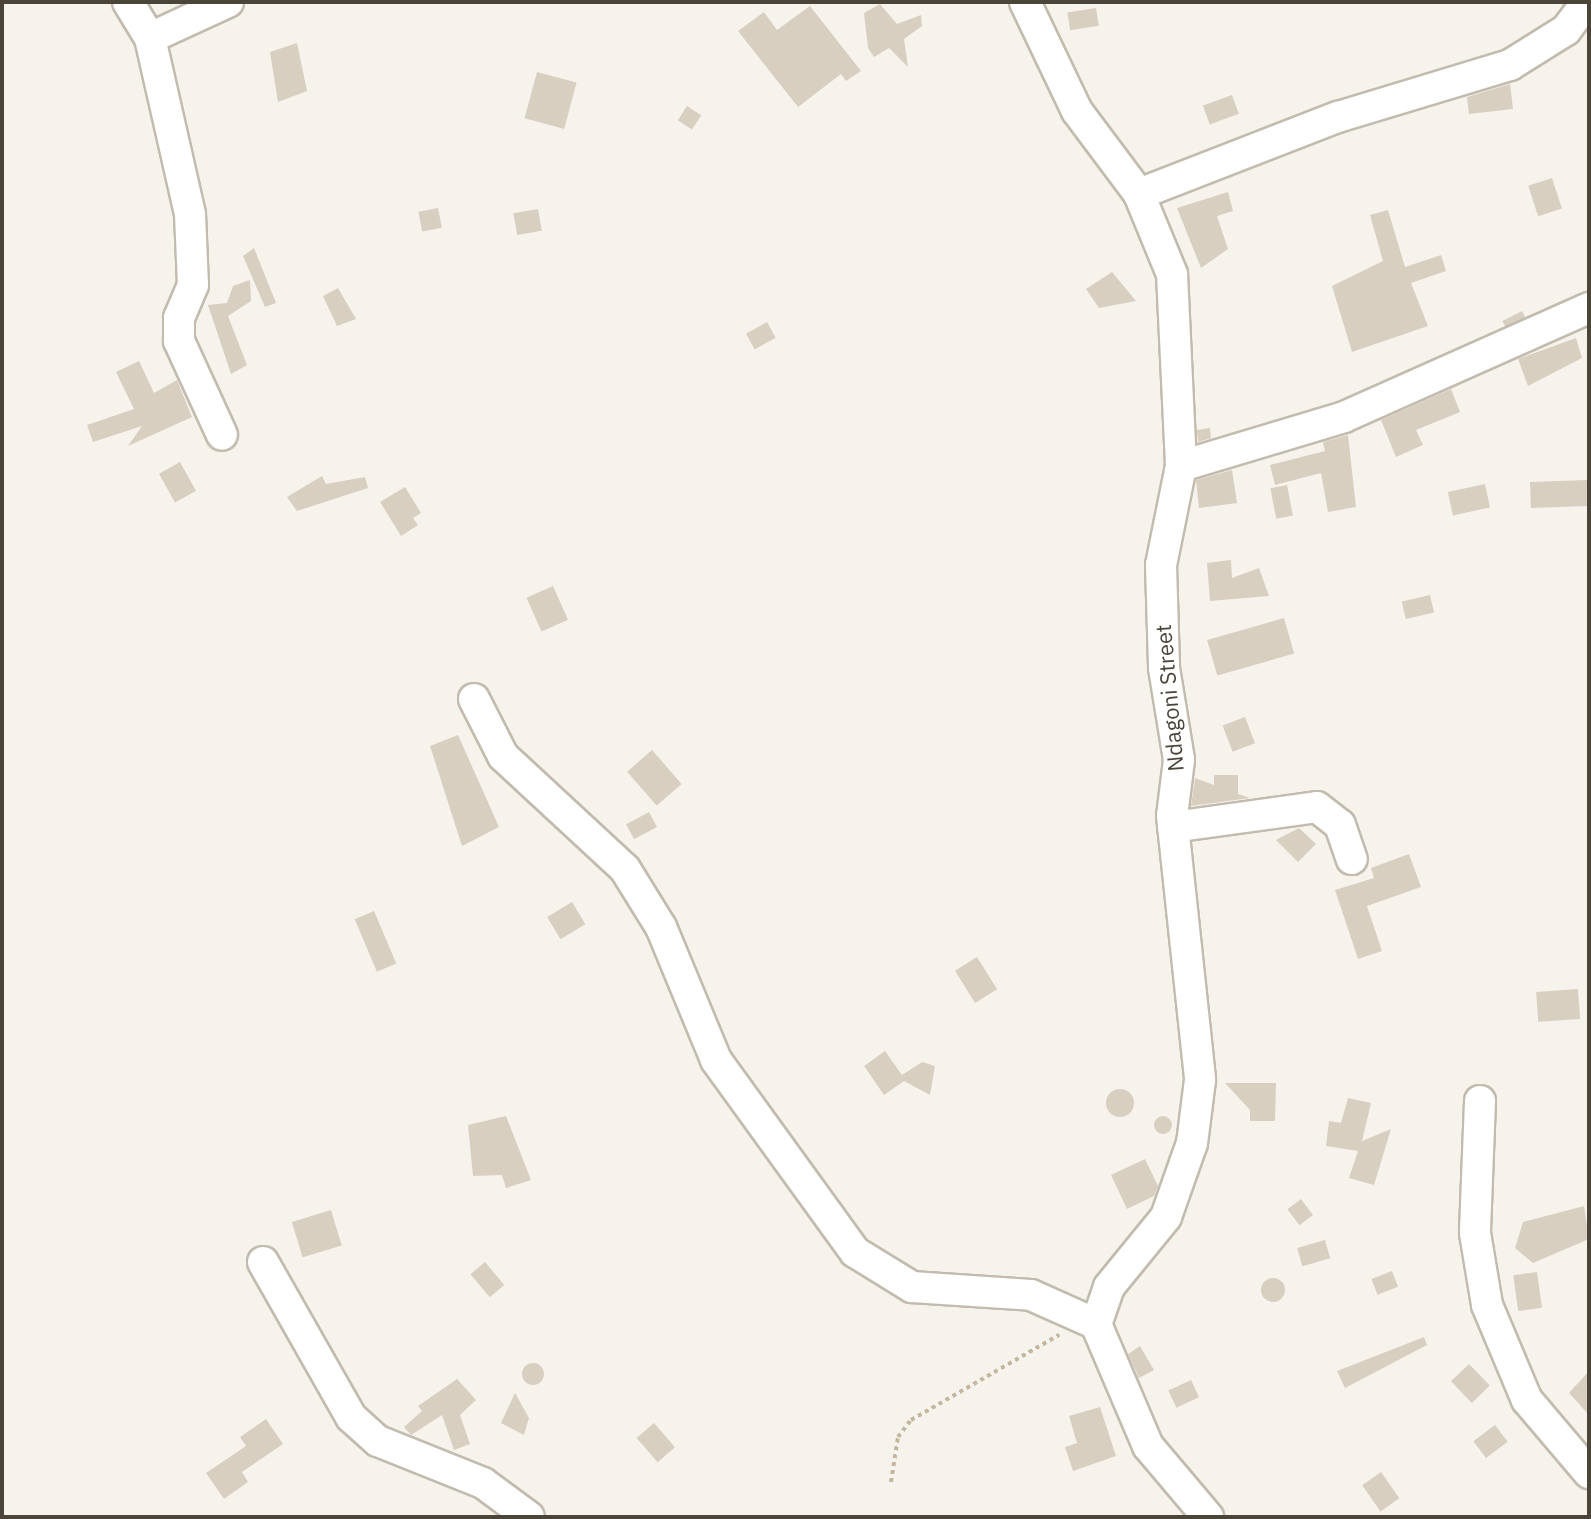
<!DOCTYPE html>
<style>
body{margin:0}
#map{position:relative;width:1591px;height:1519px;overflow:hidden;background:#f6f3ec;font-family:"IBM Plex Sans",sans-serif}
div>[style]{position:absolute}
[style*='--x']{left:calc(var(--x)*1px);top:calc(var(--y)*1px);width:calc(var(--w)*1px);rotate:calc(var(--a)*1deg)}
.building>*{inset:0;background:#d8cfc1;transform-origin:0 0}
.round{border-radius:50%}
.path>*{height:4px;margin-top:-2px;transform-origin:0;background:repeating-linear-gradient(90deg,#c4b79f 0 4px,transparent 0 8px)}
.roads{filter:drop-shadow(2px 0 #c2bbae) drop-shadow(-2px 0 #c2bbae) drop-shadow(0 2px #c2bbae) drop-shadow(0 -2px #c2bbae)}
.minor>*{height:30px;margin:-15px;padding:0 15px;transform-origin:15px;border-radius:15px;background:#fff}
span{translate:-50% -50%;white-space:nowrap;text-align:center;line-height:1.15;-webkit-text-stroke:7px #fff;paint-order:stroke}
.street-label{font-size:22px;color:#4b4439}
.frame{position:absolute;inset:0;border:4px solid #4b4439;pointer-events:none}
</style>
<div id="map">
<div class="building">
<div style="clip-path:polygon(880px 4px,897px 24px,921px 15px,922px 26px,904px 39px,908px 67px,889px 48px,874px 57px,868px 48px,864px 13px)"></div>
<div style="clip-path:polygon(810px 6px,861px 71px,846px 81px,841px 74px,798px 107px,738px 31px,764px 12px,777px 30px)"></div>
<div style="left:1096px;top:8px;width:18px;height:29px;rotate:81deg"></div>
<div style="clip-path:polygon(297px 43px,307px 91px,278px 102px,270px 52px)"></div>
<div style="left:537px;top:72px;width:41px;height:48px;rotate:15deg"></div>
<div style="clip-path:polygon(1510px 84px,1513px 109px,1469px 114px,1467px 97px)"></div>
<div style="left:1232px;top:95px;width:20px;height:31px;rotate:70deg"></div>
<div style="left:687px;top:106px;width:17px;height:17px;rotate:33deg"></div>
<div style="left:1552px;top:178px;width:32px;height:25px;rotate:72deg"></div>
<div style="clip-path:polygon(1228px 192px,1233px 211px,1217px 216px,1228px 249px,1201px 268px,1177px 208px)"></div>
<div style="left:438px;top:208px;width:20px;height:20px;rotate:79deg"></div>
<div style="left:538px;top:209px;width:22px;height:25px;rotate:80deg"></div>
<div style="clip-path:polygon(1388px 210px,1405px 267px,1441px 255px,1446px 271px,1411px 283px,1428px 326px,1352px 352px,1332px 286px,1383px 261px,1370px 215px)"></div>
<div style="clip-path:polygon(254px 248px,276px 303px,265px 307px,243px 256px)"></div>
<div style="clip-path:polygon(1112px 272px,1136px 301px,1099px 308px,1086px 289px)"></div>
<div style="clip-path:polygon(250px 280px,251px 301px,228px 316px,247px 365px,231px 374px,208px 305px,227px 303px,233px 286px)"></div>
<div style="clip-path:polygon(338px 288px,356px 319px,337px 326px,323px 296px)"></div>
<div style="left:1522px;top:311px;width:7px;height:22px;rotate:63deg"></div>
<div style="left:767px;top:322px;width:18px;height:24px;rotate:61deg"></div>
<div style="clip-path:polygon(1576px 338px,1582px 358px,1528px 386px,1518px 359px)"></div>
<div style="clip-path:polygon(139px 361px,154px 393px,177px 380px,192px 417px,128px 446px,142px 426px,93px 442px,87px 425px,134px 409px,116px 372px)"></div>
<div style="clip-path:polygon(1451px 389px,1460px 412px,1416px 430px,1423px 445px,1396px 457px,1381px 420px)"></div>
<div style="clip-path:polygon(1210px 428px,1211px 438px,1198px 442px,1197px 430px)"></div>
<div style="clip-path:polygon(1348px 435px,1356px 507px,1328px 512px,1321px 473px,1275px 485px,1270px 465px,1325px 451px,1323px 442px)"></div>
<div style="left:180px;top:462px;width:33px;height:24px;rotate:61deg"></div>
<div style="clip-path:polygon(1232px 470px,1237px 503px,1199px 508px,1196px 480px)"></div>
<div style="clip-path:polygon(322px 476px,326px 484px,365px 477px,368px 488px,297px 511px,287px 497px)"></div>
<div style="left:1587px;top:480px;width:26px;height:57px;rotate:88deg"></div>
<div style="left:1485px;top:484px;width:24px;height:38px;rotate:78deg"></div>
<div style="left:1287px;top:485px;width:31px;height:17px;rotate:79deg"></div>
<div style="clip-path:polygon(405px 487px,421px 513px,413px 518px,418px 525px,401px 536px,380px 502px)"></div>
<div style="clip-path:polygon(1231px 560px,1232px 578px,1259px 568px,1269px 596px,1210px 601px,1207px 563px)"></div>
<div style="left:553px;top:586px;width:37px;height:29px;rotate:66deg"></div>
<div style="left:1430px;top:595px;width:18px;height:29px;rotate:77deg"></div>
<div style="left:1284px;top:618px;width:37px;height:80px;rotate:74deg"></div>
<div style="left:1245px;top:717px;width:28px;height:24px;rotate:69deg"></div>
<div style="clip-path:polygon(458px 735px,499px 827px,462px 846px,430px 746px)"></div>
<div style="left:652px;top:750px;width:45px;height:33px;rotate:49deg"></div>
<div style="clip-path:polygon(1214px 775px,1238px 775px,1238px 794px,1250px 798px,1191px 806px,1195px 778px,1214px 785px)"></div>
<div style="left:649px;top:812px;width:17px;height:26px;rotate:62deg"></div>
<div style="clip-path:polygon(1299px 828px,1316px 844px,1298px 862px,1276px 840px)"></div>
<div style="clip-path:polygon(1409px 854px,1421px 887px,1367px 906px,1382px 951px,1358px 959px,1335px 890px,1374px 878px,1371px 868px)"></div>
<div style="left:572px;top:902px;width:26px;height:29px;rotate:59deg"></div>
<div style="left:374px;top:911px;width:57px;height:21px;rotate:67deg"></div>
<div style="left:977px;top:957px;width:38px;height:26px;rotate:58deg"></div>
<div style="left:1578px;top:989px;width:30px;height:42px;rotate:86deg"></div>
<div style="clip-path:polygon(885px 1051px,902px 1075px,922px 1062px,935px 1066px,930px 1095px,904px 1081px,884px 1095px,864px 1066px)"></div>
<div style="clip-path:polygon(1225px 1083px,1276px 1083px,1275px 1121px,1250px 1121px,1250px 1110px)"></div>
<div class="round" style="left:1106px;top:1089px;width:28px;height:28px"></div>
<div style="clip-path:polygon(1348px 1098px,1371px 1103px,1362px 1141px,1391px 1129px,1374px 1185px,1349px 1178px,1358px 1151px,1326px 1146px,1329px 1121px,1341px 1123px)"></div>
<div class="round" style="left:1154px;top:1116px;width:18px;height:18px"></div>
<div style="clip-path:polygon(506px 1116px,531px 1180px,506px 1188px,502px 1175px,473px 1176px,468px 1125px)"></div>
<div style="clip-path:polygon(1145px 1159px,1158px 1186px,1154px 1196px,1127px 1209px,1111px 1175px)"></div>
<div style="left:1301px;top:1199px;width:20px;height:17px;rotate:53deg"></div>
<div style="clip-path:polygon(1584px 1206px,1589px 1239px,1533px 1263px,1515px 1248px,1523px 1222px)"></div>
<div style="left:331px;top:1210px;width:37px;height:41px;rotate:73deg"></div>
<div style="left:1325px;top:1240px;width:19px;height:29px;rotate:74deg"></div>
<div style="left:485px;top:1262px;width:30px;height:19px;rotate:50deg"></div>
<div style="left:1392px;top:1271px;width:17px;height:22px;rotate:69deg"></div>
<div style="left:1537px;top:1272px;width:36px;height:24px;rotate:82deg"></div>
<div class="round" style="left:1261px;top:1278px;width:24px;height:24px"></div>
<div style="clip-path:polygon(1424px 1337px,1427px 1345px,1345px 1388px,1337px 1371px)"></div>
<div style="clip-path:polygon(1140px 1346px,1154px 1370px,1139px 1378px,1128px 1354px)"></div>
<div class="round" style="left:522px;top:1363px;width:22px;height:22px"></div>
<div style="left:1469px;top:1364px;width:30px;height:25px;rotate:46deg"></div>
<div style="clip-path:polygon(1589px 1371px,1589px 1415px,1569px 1393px)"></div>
<div style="clip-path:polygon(457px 1379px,476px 1400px,460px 1415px,470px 1444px,454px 1450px,442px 1415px,411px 1435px,404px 1427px,422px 1411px,418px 1406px)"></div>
<div style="left:1191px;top:1380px;width:19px;height:25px;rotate:65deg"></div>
<div style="clip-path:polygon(515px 1393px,529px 1418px,524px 1435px,501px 1423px)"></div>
<div style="clip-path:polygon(1100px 1407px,1116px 1456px,1073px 1471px,1065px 1447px,1077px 1443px,1069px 1416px)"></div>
<div style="clip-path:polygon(266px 1419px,283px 1444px,242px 1472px,248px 1482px,224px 1499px,206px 1473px,246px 1446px,240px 1437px)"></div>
<div style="left:654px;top:1423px;width:32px;height:23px;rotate:49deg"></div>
<div style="left:1495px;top:1425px;width:21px;height:27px;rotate:53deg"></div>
<div style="left:1381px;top:1472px;width:32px;height:23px;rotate:55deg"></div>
</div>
<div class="path">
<div style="--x:891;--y:1482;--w:46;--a:-81.2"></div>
<div style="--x:898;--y:1437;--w:21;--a:-53"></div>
<div style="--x:911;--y:1420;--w:171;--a:-29.9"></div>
</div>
<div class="roads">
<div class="minor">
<div style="--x:128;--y:2;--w:42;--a:58.6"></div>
<div style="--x:150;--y:38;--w:180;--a:77.2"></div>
<div style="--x:190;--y:214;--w:71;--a:87.6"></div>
<div style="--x:193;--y:285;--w:36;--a:113"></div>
<div style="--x:179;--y:318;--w:23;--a:90"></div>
<div style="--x:179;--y:341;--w:103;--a:65.4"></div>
<div style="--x:1025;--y:2;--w:121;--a:64.5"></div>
<div style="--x:1077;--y:111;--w:104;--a:53.2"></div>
<div style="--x:1139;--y:194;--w:87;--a:67.6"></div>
<div style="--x:1172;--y:274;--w:192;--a:87.3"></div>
<div style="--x:1181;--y:466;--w:101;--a:101.4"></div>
<div style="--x:1161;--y:565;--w:103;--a:88.3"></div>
<div style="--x:1164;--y:668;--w:93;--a:80.7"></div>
<div style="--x:1179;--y:760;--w:56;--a:97.1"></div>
<div style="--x:1172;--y:816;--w:265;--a:83.9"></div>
<div style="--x:1200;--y:1080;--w:64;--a:97.2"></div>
<div style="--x:1192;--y:1143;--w:78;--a:109.4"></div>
<div style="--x:1166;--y:1217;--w:90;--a:129.2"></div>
<div style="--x:1109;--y:1287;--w:39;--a:109"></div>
<div style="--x:1096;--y:1324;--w:133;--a:66.9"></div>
<div style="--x:1148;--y:1446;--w:93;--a:49.8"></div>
<div style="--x:150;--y:38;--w:86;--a:-24.8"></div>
<div style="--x:1139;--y:194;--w:213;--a:-21.2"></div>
<div style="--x:1338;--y:117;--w:180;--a:-16.8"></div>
<div style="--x:1510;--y:65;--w:66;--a:-32"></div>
<div style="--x:1566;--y:30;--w:35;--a:-53"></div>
<div style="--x:1181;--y:466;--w:170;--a:-16.7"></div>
<div style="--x:1344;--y:417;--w:268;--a:-24"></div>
<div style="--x:474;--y:699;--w:64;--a:63"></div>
<div style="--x:503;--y:756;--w:166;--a:42.8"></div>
<div style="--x:625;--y:869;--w:68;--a:58.2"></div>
<div style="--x:661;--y:927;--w:144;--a:67.5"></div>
<div style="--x:716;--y:1060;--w:237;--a:54.1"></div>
<div style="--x:855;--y:1252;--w:67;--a:31.6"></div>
<div style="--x:912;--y:1287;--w:119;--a:3.8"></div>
<div style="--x:1031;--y:1295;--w:71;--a:24"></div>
<div style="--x:1173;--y:827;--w:145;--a:-7.9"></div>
<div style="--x:1317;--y:807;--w:29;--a:38"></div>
<div style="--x:1340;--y:825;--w:36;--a:71"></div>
<div style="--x:1480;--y:1101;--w:132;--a:92.2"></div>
<div style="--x:1475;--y:1233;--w:73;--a:80.5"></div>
<div style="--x:1487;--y:1305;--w:103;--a:67.2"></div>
<div style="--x:1527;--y:1400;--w:96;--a:49.7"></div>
<div style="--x:263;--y:1262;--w:178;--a:60.4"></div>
<div style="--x:351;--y:1417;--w:36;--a:42"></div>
<div style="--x:378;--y:1441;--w:113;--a:21.8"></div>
<div style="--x:483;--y:1483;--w:57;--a:36.5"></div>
</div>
</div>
<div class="street-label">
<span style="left:1169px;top:698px;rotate:-95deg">Ndagoni Street</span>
</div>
<div class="frame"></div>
</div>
